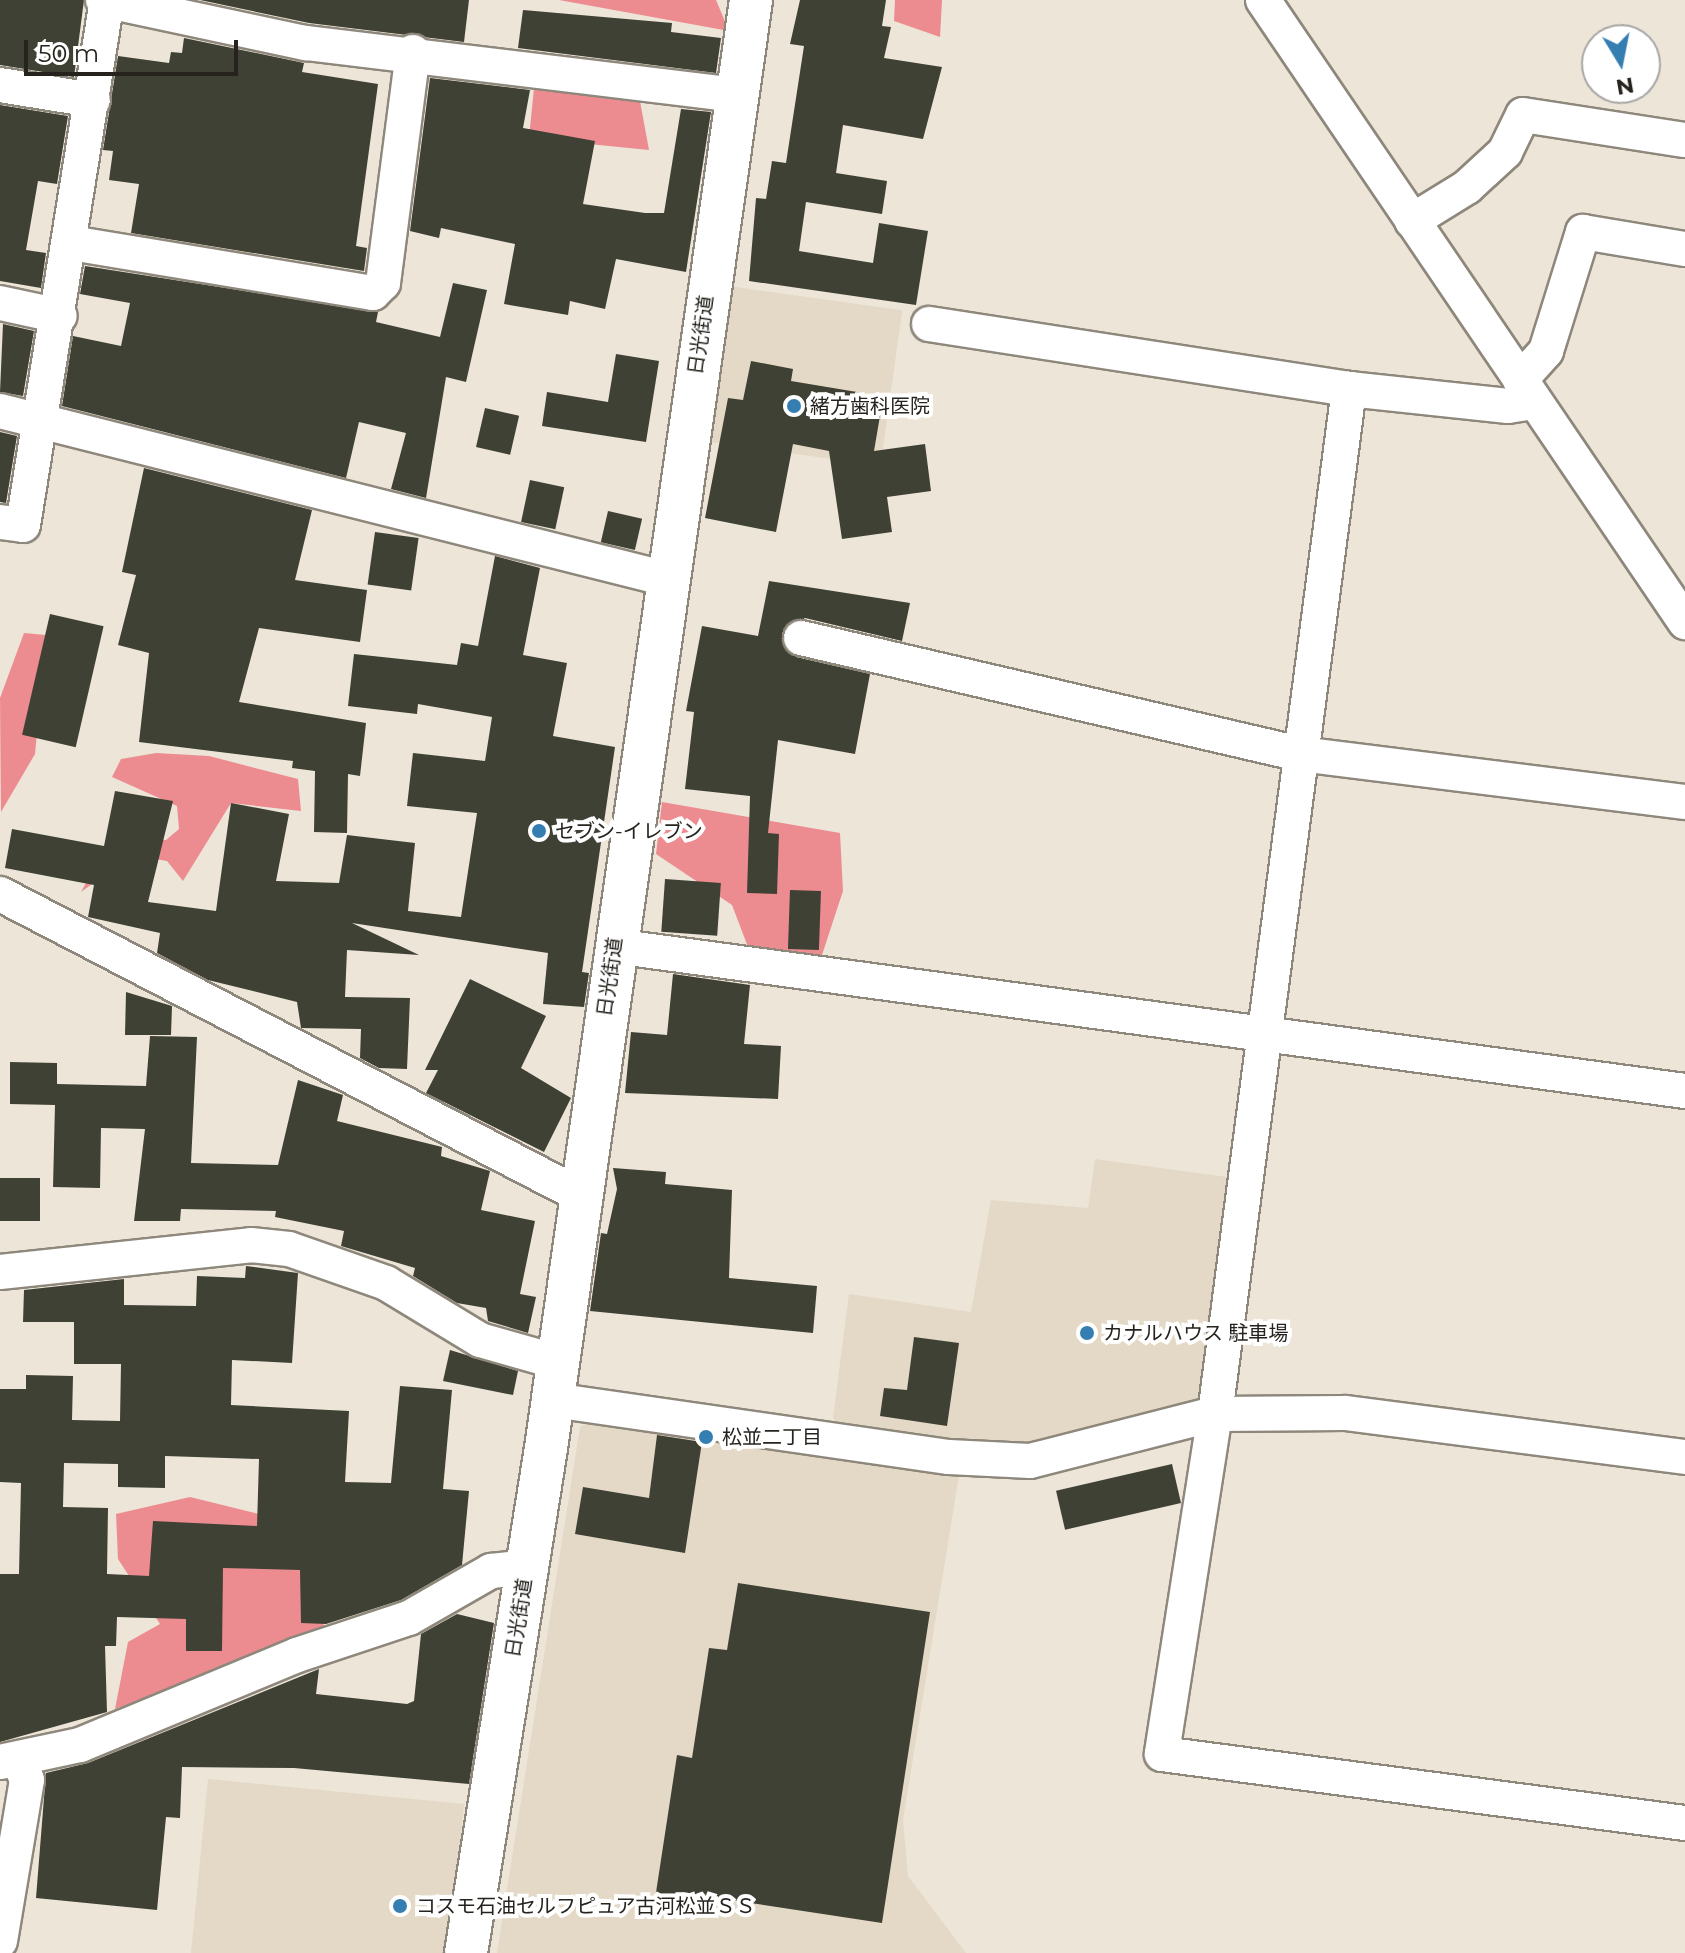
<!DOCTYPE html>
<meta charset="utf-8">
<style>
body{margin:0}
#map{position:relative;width:1685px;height:1953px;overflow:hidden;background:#ece5d8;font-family:Montserrat,"Noto Sans JP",sans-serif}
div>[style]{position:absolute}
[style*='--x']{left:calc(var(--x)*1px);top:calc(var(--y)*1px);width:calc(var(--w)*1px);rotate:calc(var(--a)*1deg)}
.built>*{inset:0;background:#e4d9c6;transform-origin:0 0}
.forest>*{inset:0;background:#ed8c90}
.building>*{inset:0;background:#3f4135;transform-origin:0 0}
.roads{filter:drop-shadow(2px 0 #8e877b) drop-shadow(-2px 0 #8e877b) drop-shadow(0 2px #8e877b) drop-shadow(0 -2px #8e877b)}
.minor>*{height:34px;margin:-17px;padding:0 17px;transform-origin:17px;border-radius:17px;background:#fff}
.major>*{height:42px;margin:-21px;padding:0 21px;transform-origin:21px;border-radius:21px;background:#fff}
.dots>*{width:22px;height:22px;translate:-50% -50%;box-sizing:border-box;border:4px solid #fff;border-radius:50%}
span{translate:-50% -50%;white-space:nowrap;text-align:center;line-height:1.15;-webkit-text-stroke:8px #fff;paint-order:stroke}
.street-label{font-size:20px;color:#26231e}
.poi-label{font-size:20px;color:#26231e}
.left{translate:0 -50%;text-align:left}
.north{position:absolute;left:1581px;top:24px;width:80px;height:80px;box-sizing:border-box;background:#fff;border:2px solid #a8a7a5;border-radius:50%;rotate:170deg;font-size:22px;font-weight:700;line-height:32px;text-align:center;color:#26231e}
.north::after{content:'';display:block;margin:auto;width:28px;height:36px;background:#357eb2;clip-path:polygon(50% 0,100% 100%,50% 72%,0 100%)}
.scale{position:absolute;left:24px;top:40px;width:214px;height:36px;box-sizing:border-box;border:4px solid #26231e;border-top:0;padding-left:10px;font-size:24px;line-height:28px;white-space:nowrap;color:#26231e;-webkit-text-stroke:6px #fff;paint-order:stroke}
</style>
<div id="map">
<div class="built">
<div style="left:729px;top:286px;width:175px;height:157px;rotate:8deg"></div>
<div style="clip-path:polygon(1095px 1159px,1234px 1178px,1202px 1405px,1043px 1450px,845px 1435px,833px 1418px,849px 1294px,971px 1312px,991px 1200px,1088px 1208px)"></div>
<div style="clip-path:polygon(596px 1418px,960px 1469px,903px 1820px,908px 1876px,966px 1953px,497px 1953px,580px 1427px)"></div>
<div style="clip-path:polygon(208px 1779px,464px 1804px,449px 1953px,191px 1953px)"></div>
</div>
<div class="forest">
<div style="clip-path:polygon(559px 0,716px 0,729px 31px)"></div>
<div style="clip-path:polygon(895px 0,942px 0,940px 37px,894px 21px)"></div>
<div style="clip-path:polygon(537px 58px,635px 74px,649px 150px,529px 138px)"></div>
<div style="clip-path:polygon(24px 633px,46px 635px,35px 754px,1px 812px,0 698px)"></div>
<div style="clip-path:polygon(156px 753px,209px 756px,298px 779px,301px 811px,231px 803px,183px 881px,167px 861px,132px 855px,81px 892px,111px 837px,166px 840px,179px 829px,177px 806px,112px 777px,121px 759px)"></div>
<div style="clip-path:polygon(662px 802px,840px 833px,843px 891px,819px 964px,748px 947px,732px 905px,656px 854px)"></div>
<div style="clip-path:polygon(190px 1497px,299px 1524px,326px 1634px,115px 1709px,128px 1642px,160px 1624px,118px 1559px,116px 1514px)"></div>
</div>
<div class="building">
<div style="clip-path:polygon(0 0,84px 0,74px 77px,0 65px)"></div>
<div style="clip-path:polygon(200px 0,469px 0,464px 42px,309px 23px)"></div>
<div style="clip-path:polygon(800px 0,886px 0,882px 26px,891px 27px,884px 58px,942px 67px,923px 139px,843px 125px,836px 173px,887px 181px,882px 214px,806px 202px,799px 251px,873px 263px,879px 223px,928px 231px,916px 305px,749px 281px,756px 198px,766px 199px,772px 161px,786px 163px,804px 46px,790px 44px)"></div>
<div style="clip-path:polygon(523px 10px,672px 23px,671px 32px,721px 38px,716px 73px,518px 48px)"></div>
<div style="clip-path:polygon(184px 38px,304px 63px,302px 72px,378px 84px,356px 246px,367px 248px,364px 271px,131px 233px,139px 184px,109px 180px,113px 151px,103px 150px,118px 56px,169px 63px,171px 52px,182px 53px)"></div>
<div style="clip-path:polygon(430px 78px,530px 90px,523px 128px,595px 141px,583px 204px,645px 213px,664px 213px,681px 109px,711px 112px,686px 272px,616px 259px,605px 309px,570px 301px,568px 315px,504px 304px,515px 244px,441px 228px,439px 238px,410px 231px)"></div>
<div style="clip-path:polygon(0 105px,68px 116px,57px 184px,38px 181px,26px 250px,46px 253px,41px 288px,0 281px)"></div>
<div style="clip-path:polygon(85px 266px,378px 312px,376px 322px,440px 337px,453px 283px,487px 290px,466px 382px,446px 377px,426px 498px,391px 489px,406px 433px,359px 422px,346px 478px,62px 406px,73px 336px,121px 346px,130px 303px,80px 294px)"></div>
<div style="clip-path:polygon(3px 324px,34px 331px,23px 396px,0 392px)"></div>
<div style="clip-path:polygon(616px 354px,659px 361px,646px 442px,542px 426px,547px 392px,608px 402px)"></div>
<div style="clip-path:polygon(751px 361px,793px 369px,791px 381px,863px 393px,860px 412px,880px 416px,874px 451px,925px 444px,931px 491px,887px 497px,892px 532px,842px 539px,829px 451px,793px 444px,776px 532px,705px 518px,728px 398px,743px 400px)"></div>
<div style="left:485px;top:408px;width:35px;height:40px;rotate:13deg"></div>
<div style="clip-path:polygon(0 432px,17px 436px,6px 503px,0 502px)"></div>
<div style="clip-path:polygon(144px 468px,312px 510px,295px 580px,367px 590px,360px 642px,259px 628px,239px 702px,366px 723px,360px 776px,348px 774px,347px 833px,314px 832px,315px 771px,292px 768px,293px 761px,139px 742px,149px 653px,118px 645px,136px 575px,122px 572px)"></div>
<div style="left:530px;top:480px;width:35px;height:43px;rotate:12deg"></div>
<div style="left:608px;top:511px;width:35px;height:32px;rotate:13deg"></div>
<div style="left:375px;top:532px;width:44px;height:53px;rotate:8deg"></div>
<div style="clip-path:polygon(495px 556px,540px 568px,523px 655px,567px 663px,553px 736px,615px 747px,582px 972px,589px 973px,584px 1007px,543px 1004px,548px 953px,352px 923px,419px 955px,347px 950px,345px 997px,410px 998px,407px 1069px,379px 1068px,360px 1058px,361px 1029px,301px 1028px,297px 1002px,208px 980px,157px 953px,160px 933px,88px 917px,94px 885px,5px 868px,12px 829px,104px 846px,115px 791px,173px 801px,148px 902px,216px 911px,231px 803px,289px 814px,276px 881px,339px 883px,347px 835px,415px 843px,408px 911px,461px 917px,477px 813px,407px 806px,413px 753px,485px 761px,492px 717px,418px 704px,417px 714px,348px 706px,354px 654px,457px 665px,461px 643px,478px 646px)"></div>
<div style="clip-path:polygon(769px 581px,910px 603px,902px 641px,805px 618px,782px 633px,796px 657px,870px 674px,855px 754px,778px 740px,768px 833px,779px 834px,777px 894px,747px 893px,750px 796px,685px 789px,694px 712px,686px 711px,702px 626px,758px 636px)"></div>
<div style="left:50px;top:614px;width:55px;height:124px;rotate:13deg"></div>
<div style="left:665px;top:879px;width:56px;height:53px;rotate:4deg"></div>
<div style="left:790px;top:890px;width:31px;height:59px;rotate:2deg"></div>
<div style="clip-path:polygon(673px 974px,750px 985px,744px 1044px,781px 1046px,778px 1099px,625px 1093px,631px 1032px,667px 1035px)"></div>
<div style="clip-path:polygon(470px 979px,546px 1016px,521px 1068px,571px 1098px,544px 1152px,426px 1093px,438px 1070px,425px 1070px)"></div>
<div style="clip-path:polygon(126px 992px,172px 1006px,171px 1035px,125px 1035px)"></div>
<div style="clip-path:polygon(150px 1036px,197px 1037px,191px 1163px,278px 1165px,298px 1080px,343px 1095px,337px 1121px,442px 1147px,441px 1156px,490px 1171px,481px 1210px,535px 1221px,520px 1294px,536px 1297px,528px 1333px,488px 1321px,486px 1308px,457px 1303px,413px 1276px,415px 1268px,341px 1246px,344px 1231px,275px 1217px,276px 1211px,181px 1209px,180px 1221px,134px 1221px,145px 1129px,101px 1128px,100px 1188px,53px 1187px,55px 1105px,10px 1104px,10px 1062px,57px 1063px,57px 1084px,146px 1086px)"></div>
<div style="clip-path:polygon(613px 1168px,666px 1172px,665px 1184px,732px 1190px,729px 1278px,817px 1286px,813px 1333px,590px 1311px,601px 1233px,607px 1234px,617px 1189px)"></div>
<div style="left:0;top:1178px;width:40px;height:43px"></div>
<div style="clip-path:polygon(evenodd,246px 1266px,298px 1273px,292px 1363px,232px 1360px,231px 1405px,349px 1411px,345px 1482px,391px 1483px,400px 1386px,452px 1390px,443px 1489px,469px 1491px,462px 1565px,401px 1600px,326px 1624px,301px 1623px,300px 1570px,223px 1568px,222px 1651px,186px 1651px,186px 1619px,117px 1617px,116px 1646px,105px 1646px,107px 1712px,0 1742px,0 1574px,19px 1574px,21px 1483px,0 1482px,0 1389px,26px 1389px,26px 1375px,73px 1376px,72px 1420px,120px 1421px,121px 1364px,74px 1364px,74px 1322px,23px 1322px,24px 1290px,124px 1279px,124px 1305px,196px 1306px,197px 1276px,245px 1278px,246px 1266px,165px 1456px,259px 1459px,257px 1526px,153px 1521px,149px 1576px,107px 1574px,108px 1508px,63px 1507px,64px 1463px,118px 1464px,118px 1487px,165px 1488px,165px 1456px)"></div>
<div style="clip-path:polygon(914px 1337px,959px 1343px,947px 1426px,880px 1416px,884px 1388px,907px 1390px)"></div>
<div style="clip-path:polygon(450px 1350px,518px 1371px,513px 1395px,443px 1381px)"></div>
<div style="clip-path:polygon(657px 1435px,702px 1442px,685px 1553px,575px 1534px,583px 1487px,649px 1498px)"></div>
<div style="left:1172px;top:1464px;width:40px;height:119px;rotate:77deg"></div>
<div style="clip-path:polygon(738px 1583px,930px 1612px,882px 1923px,718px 1898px,716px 1908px,655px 1899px,677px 1755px,692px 1758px,709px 1648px,727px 1650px)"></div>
<div style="clip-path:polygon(457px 1614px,494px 1623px,469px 1784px,294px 1768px,182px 1767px,180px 1818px,166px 1817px,157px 1910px,36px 1898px,46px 1773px,88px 1763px,319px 1669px,316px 1694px,407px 1704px,414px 1701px,421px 1634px)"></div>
</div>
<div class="roads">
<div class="minor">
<div style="--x:103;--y:0;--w:208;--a:12"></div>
<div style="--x:306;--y:43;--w:432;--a:6.9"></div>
<div style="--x:1263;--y:0;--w:752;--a:55.84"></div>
<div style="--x:0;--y:85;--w:94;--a:9.2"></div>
<div style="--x:1412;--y:221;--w:65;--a:-31.7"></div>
<div style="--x:1467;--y:187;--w:52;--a:-42.6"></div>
<div style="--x:1505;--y:152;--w:41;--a:-64.1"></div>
<div style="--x:1523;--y:115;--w:164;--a:8.8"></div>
<div style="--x:71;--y:243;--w:306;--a:9.4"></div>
<div style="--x:373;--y:293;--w:14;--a:-45"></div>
<div style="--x:383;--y:283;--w:233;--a:-82.6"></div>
<div style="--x:0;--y:303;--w:61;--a:12.2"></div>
<div style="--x:929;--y:324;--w:425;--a:8.8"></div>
<div style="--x:1349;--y:389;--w:160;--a:6.1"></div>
<div style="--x:1508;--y:406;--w:26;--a:-9"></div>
<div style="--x:1520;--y:380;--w:39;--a:-48"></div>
<div style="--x:1546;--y:351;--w:125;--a:-72.7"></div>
<div style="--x:1583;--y:232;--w:103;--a:9.5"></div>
<div style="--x:0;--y:411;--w:688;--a:14.14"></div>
<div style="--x:0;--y:522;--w:23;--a:7"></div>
<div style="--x:23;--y:525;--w:532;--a:-80.91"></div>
<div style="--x:801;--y:638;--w:512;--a:13.09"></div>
<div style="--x:1300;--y:754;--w:388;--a:7.1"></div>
<div style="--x:0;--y:894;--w:653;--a:27.43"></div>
<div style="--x:614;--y:946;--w:1081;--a:7.71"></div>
<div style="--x:0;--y:1272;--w:252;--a:-6.1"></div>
<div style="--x:251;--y:1245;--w:38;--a:6"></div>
<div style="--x:289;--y:1249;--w:103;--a:19.3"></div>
<div style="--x:386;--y:1283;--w:110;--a:31.2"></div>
<div style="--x:480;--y:1340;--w:81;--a:15.8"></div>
<div style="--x:553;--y:1400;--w:400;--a:8.2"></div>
<div style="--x:949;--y:1457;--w:81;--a:2.8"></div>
<div style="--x:1030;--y:1461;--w:191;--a:-14.3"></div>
<div style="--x:1215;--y:1414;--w:1034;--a:-82.55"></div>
<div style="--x:1685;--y:1457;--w:343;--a:-172.6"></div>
<div style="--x:1345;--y:1413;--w:130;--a:179.6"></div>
<div style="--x:1215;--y:1414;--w:344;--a:98.9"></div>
<div style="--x:1162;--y:1754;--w:528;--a:7.52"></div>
<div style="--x:0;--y:1762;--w:82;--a:-12"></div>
<div style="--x:80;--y:1745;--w:235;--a:-22.5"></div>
<div style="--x:297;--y:1655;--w:118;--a:-18.3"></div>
<div style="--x:409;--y:1618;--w:95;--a:-29.8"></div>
<div style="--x:491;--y:1571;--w:36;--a:-6"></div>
<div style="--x:0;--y:1941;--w:163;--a:-80.5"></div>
<div style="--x:27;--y:1780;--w:21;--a:-113"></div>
</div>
<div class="major">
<div style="--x:466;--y:1953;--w:511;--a:-81"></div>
<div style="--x:546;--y:1448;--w:1462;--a:-81.94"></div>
</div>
</div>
<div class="dots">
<div style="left:794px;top:406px;background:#357eb2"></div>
<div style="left:539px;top:831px;background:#357eb2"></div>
<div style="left:1087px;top:1333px;background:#357eb2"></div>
<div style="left:706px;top:1437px;background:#357eb2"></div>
<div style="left:400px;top:1906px;background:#357eb2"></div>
</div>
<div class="street-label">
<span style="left:701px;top:335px;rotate:-82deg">日光街道</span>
<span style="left:610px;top:977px;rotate:-82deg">日光街道</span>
<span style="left:519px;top:1618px;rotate:-81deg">日光街道</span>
</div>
<div class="poi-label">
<span class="left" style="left:810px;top:406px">緒方歯科医院</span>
<span class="left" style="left:555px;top:831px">セブン-イレブン</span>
<span class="left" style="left:1103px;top:1333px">カナルハウス 駐車場</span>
<span class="left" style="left:722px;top:1437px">松並二丁目</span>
<span class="left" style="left:416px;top:1906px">コスモ石油セルフピュア古河松並ＳＳ</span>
</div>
<div class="north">N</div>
<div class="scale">50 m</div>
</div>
